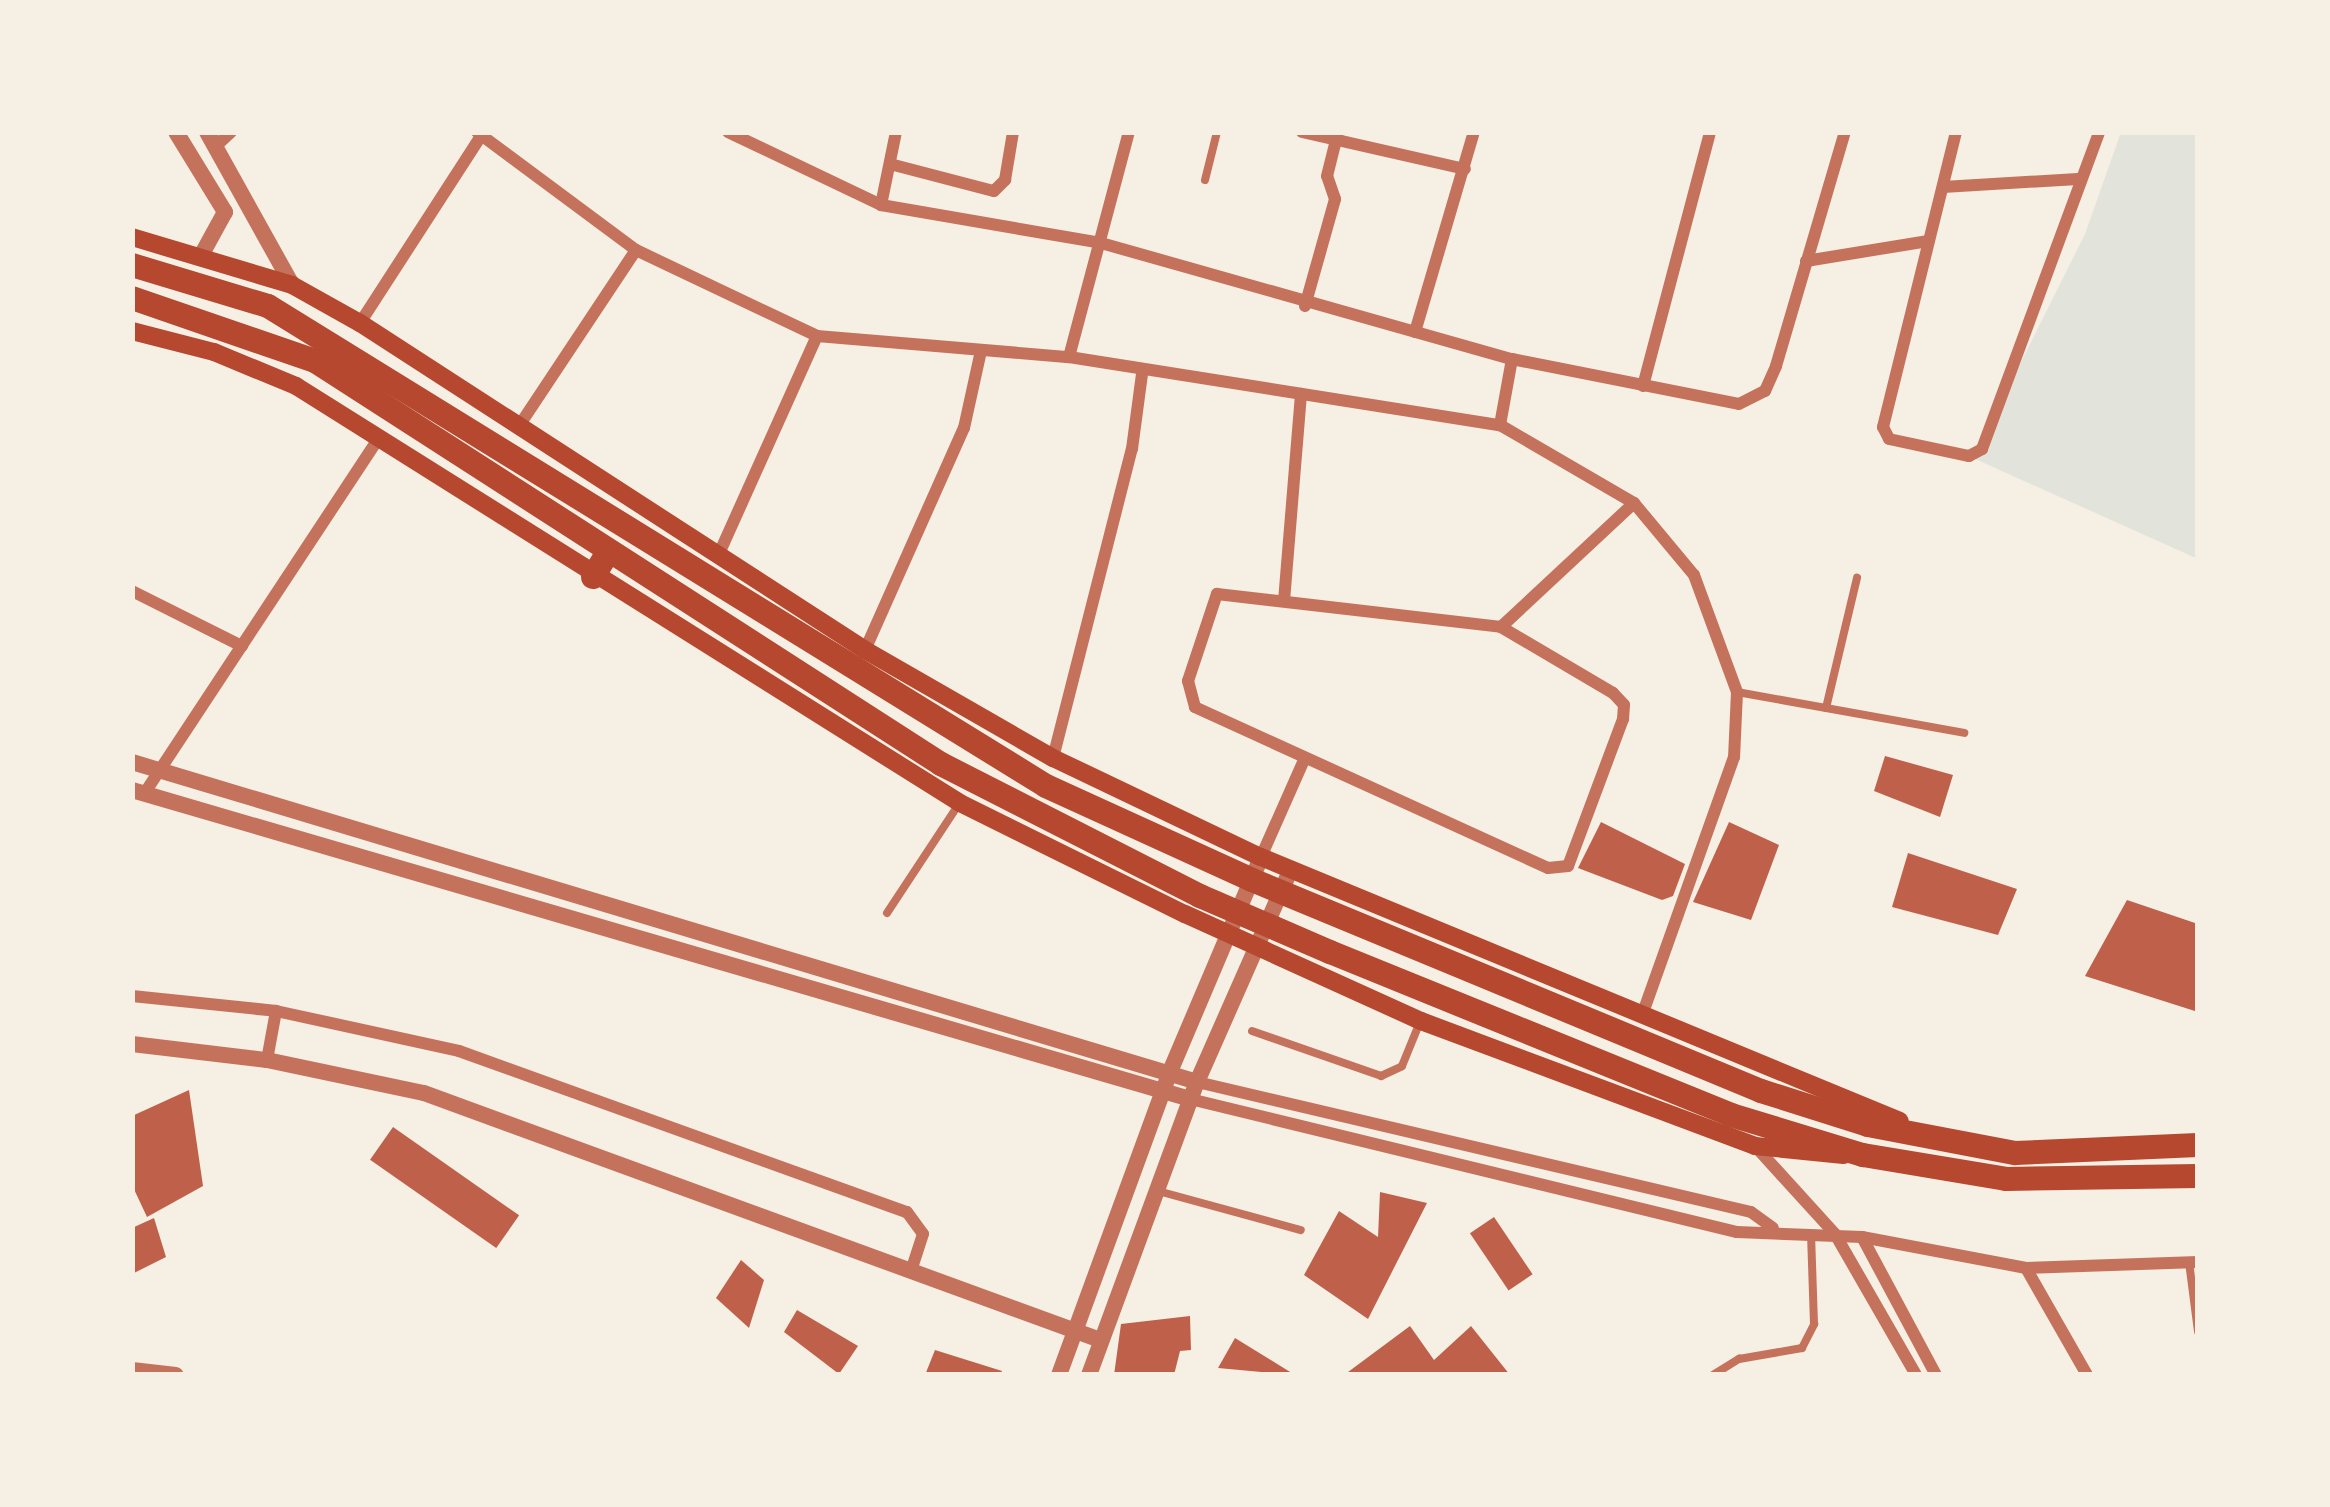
<!DOCTYPE html>
<style>
body{margin:0}
#map{position:relative;width:2330px;height:1507px;overflow:hidden;background:#f6efe4;font-family:"Crimson Pro",serif}
div>[style]{position:absolute}
[style*='--x']{left:calc(var(--x)*1px);top:calc(var(--y)*1px);width:calc(var(--w)*1px);rotate:calc(var(--a)*1deg)}
.green>*{inset:0;background:#e2e4dc}
.building>*{inset:0;background:#bf614a;transform-origin:0 0}
.service>*{height:8px;margin:-4px;padding:0 4px;transform-origin:4px;border-radius:4px;background:#c5725c}
.minor>*{height:12px;margin:-6px;padding:0 6px;transform-origin:6px;border-radius:6px;background:#c5725c}
.tertiary>*{height:16px;margin:-8px;padding:0 8px;transform-origin:8px;border-radius:8px;background:#c5725c}
.secondary>*{height:18px;margin:-9px;padding:0 9px;transform-origin:9px;border-radius:9px;background:#b5482f}
.trunk>*{height:24px;margin:-12px;padding:0 12px;transform-origin:12px;border-radius:12px;background:#b5482f}
span{translate:-50% -50%;white-space:nowrap;text-align:center;line-height:1.15;-webkit-text-stroke:10px #f6efe4;paint-order:stroke}
.frame{position:absolute;inset:0;border:135px solid #f6efe4;pointer-events:none}
</style>
<div id="map">
<div class="green">
<div style="clip-path:polygon(2121px 132px,2198px 132px,2198px 559px,1973px 458px,2085px 234px)"></div>
</div>
<div class="building">
<div style="clip-path:polygon(1885px 756px,1953px 775px,1940px 817px,1874px 791px)"></div>
<div style="clip-path:polygon(1601px 822px,1685px 864px,1673px 896px,1662px 900px,1578px 868px)"></div>
<div style="clip-path:polygon(1729px 822px,1779px 845px,1751px 920px,1693px 902px)"></div>
<div style="clip-path:polygon(1908px 853px,2017px 889px,1998px 935px,1892px 907px)"></div>
<div style="clip-path:polygon(2127px 900px,2198px 924px,2198px 1012px,2085px 976px)"></div>
<div style="clip-path:polygon(189px 1090px,203px 1186px,147px 1217px,132px 1185px,132px 1116px)"></div>
<div style="left:393px;top:1127px;width:154px;height:40px;rotate:35deg"></div>
<div style="clip-path:polygon(1380px 1192px,1427px 1203px,1368px 1319px,1304px 1275px,1339px 1211px,1378px 1237px)"></div>
<div style="left:1494px;top:1217px;width:69px;height:29px;rotate:56deg"></div>
<div style="clip-path:polygon(154px 1218px,166px 1257px,132px 1274px,132px 1228px)"></div>
<div style="clip-path:polygon(741px 1260px,764px 1280px,749px 1328px,716px 1298px)"></div>
<div style="clip-path:polygon(797px 1310px,858px 1346px,839px 1374px,784px 1332px)"></div>
<div style="clip-path:polygon(1190px 1316px,1191px 1350px,1180px 1351px,1174px 1375px,1114px 1375px,1121px 1324px)"></div>
<div style="clip-path:polygon(1410px 1326px,1434px 1360px,1471px 1326px,1510px 1375px,1344px 1375px)"></div>
<div style="clip-path:polygon(1235px 1338px,1295px 1375px,1218px 1368px)"></div>
<div style="clip-path:polygon(935px 1350px,1002px 1371px,1001px 1375px,925px 1375px)"></div>
</div>
<div class="service">
<div style="--x:1205;--y:180;--w:49;--a:-76"></div>
<div style="--x:1737;--y:692;--w:231;--a:10.2"></div>
<div style="--x:1826;--y:708;--w:134;--a:-76.6"></div>
<div style="--x:887;--y:913;--w:131;--a:-56.6"></div>
<div style="--x:1252;--y:1031;--w:137;--a:19.2"></div>
<div style="--x:1381;--y:1076;--w:23;--a:-25"></div>
<div style="--x:1402;--y:1066;--w:48;--a:-67.8"></div>
<div style="--x:1158;--y:1191;--w:148;--a:15.3"></div>
<div style="--x:2189;--y:1262;--w:70;--a:82.6"></div>
<div style="--x:1713;--y:1375;--w:31;--a:-32"></div>
<div style="--x:1739;--y:1359;--w:64;--a:-9.9"></div>
<div style="--x:1802;--y:1348;--w:27;--a:-63"></div>
<div style="--x:1814;--y:1324;--w:89;--a:-91.9"></div>
</div>
<div class="minor">
<div style="--x:477;--y:132;--w:198;--a:36.6"></div>
<div style="--x:636;--y:250;--w:200;--a:25.4"></div>
<div style="--x:817;--y:336;--w:253;--a:4.8"></div>
<div style="--x:1069;--y:357;--w:436;--a:9"></div>
<div style="--x:1500;--y:425;--w:155;--a:30.2"></div>
<div style="--x:1634;--y:503;--w:94;--a:50.2"></div>
<div style="--x:1694;--y:575;--w:125;--a:69.8"></div>
<div style="--x:1737;--y:692;--w:65;--a:92.6"></div>
<div style="--x:1734;--y:757;--w:274;--a:109.6"></div>
<div style="--x:728;--y:132;--w:170;--a:25.5"></div>
<div style="--x:881;--y:205;--w:223;--a:9.8"></div>
<div style="--x:1101;--y:243;--w:427;--a:15.8"></div>
<div style="--x:1512;--y:359;--w:231;--a:11.2"></div>
<div style="--x:1739;--y:404;--w:29;--a:-27"></div>
<div style="--x:1765;--y:391;--w:27;--a:-66"></div>
<div style="--x:1776;--y:366;--w:244;--a:-73.6"></div>
<div style="--x:1302;--y:132;--w:167;--a:12.8"></div>
<div style="--x:1956;--y:132;--w:304;--a:103.9"></div>
<div style="--x:1883;--y:427;--w:13;--a:63"></div>
<div style="--x:1889;--y:439;--w:82;--a:12"></div>
<div style="--x:1969;--y:456;--w:15;--a:-28"></div>
<div style="--x:1982;--y:449;--w:338;--a:-69.7"></div>
<div style="--x:217;--y:145;--w:19;--a:-43"></div>
<div style="--x:890;--y:164;--w:107;--a:14.6"></div>
<div style="--x:994;--y:191;--w:16;--a:-45"></div>
<div style="--x:1005;--y:180;--w:49;--a:-80.5"></div>
<div style="--x:1943;--y:187;--w:135;--a:-3.4"></div>
<div style="--x:881;--y:205;--w:75;--a:-78.4"></div>
<div style="--x:1806;--y:261;--w:124;--a:-9.3"></div>
<div style="--x:1305;--y:306;--w:111;--a:-74.3"></div>
<div style="--x:1335;--y:199;--w:24;--a:-109"></div>
<div style="--x:1327;--y:176;--w:45;--a:-76"></div>
<div style="--x:360;--y:323;--w:223;--a:-57.1"></div>
<div style="--x:1415;--y:332;--w:209;--a:-73.6"></div>
<div style="--x:1069;--y:357;--w:233;--a:-75.1"></div>
<div style="--x:1643;--y:386;--w:263;--a:-75.2"></div>
<div style="--x:1500;--y:425;--w:67;--a:-79.7"></div>
<div style="--x:519;--y:426;--w:211;--a:-56.4"></div>
<div style="--x:718;--y:556;--w:241;--a:-65.8"></div>
<div style="--x:132;--y:591;--w:123;--a:26.6"></div>
<div style="--x:1217;--y:594;--w:286;--a:6.6"></div>
<div style="--x:1501;--y:627;--w:130;--a:30.5"></div>
<div style="--x:1613;--y:693;--w:16;--a:47"></div>
<div style="--x:1624;--y:705;--w:14;--a:94"></div>
<div style="--x:1623;--y:719;--w:157;--a:110.5"></div>
<div style="--x:1568;--y:866;--w:20;--a:174"></div>
<div style="--x:1548;--y:868;--w:388;--a:-155.5"></div>
<div style="--x:1195;--y:707;--w:27;--a:-105"></div>
<div style="--x:1188;--y:681;--w:92;--a:-71.6"></div>
<div style="--x:1284;--y:601;--w:208;--a:-85.3"></div>
<div style="--x:1501;--y:627;--w:182;--a:-43"></div>
<div style="--x:865;--y:650;--w:243;--a:-66"></div>
<div style="--x:964;--y:428;--w:79;--a:-77.6"></div>
<div style="--x:1053;--y:758;--w:319;--a:-75.7"></div>
<div style="--x:1132;--y:449;--w:76;--a:-82.4"></div>
<div style="--x:144;--y:794;--w:429;--a:-56.6"></div>
<div style="--x:1261;--y:857;--w:106;--a:-66.1"></div>
<div style="--x:132;--y:996;--w:145;--a:5.9"></div>
<div style="--x:276;--y:1011;--w:187;--a:12.3"></div>
<div style="--x:459;--y:1051;--w:476;--a:19.8"></div>
<div style="--x:907;--y:1212;--w:27;--a:54"></div>
<div style="--x:923;--y:1234;--w:40;--a:108"></div>
<div style="--x:267;--y:1060;--w:50;--a:-79.6"></div>
<div style="--x:1197;--y:1082;--w:569;--a:13.21"></div>
<div style="--x:1751;--y:1212;--w:27;--a:36"></div>
<div style="--x:1190;--y:1099;--w:563;--a:13.67"></div>
<div style="--x:1737;--y:1232;--w:125;--a:2.3"></div>
<div style="--x:1862;--y:1237;--w:167;--a:10.7"></div>
<div style="--x:2026;--y:1268;--w:172;--a:-2"></div>
<div style="--x:1755;--y:1146;--w:119;--a:47.7"></div>
<div style="--x:1835;--y:1234;--w:163;--a:60.1"></div>
<div style="--x:1862;--y:1237;--w:157;--a:61.8"></div>
<div style="--x:2026;--y:1268;--w:123;--a:60.3"></div>
</div>
<div class="tertiary">
<div style="--x:176;--y:132;--w:94;--a:58.5"></div>
<div style="--x:225;--y:212;--w:48;--a:118.7"></div>
<div style="--x:207;--y:132;--w:175;--a:60.9"></div>
<div style="--x:132;--y:762;--w:1112;--a:16.72"></div>
<div style="--x:132;--y:790;--w:1102;--a:16.28"></div>
<div style="--x:132;--y:1044;--w:136;--a:6.8"></div>
<div style="--x:267;--y:1060;--w:160;--a:11.9"></div>
<div style="--x:424;--y:1093;--w:720;--a:20.07"></div>
<div style="--x:132;--y:1370;--w:44;--a:6.5"></div>
<div style="--x:1059;--y:1375;--w:320;--a:-69.9"></div>
<div style="--x:1169;--y:1074;--w:236;--a:-67"></div>
<div style="--x:1089;--y:1375;--w:312;--a:-69.8"></div>
<div style="--x:1197;--y:1082;--w:233;--a:-66.2"></div>
</div>
<div class="secondary">
<div style="--x:132;--y:237;--w:167;--a:16.7"></div>
<div style="--x:292;--y:285;--w:78;--a:29.2"></div>
<div style="--x:360;--y:323;--w:602;--a:32.92"></div>
<div style="--x:865;--y:650;--w:217;--a:29.9"></div>
<div style="--x:1053;--y:758;--w:230;--a:25.5"></div>
<div style="--x:1261;--y:857;--w:691;--a:22.45"></div>
<div style="--x:132;--y:331;--w:85;--a:14.4"></div>
<div style="--x:214;--y:352;--w:89;--a:22.5"></div>
<div style="--x:296;--y:386;--w:784;--a:32.13"></div>
<div style="--x:960;--y:803;--w:251;--a:26.3"></div>
<div style="--x:1185;--y:914;--w:259;--a:24.4"></div>
<div style="--x:1421;--y:1021;--w:357;--a:20.5"></div>
<div style="--x:1755;--y:1146;--w:89;--a:5.8"></div>
</div>
<div class="trunk">
<div style="--x:132;--y:265;--w:142;--a:16.8"></div>
<div style="--x:268;--y:306;--w:914;--a:31.67"></div>
<div style="--x:1046;--y:786;--w:226;--a:24.5"></div>
<div style="--x:1252;--y:880;--w:551;--a:22.52"></div>
<div style="--x:1761;--y:1091;--w:112;--a:17.6"></div>
<div style="--x:1868;--y:1125;--w:150;--a:10.8"></div>
<div style="--x:2015;--y:1153;--w:183;--a:-2.5"></div>
<div style="--x:132;--y:298;--w:194;--a:19"></div>
<div style="--x:315;--y:361;--w:745;--a:32.77"></div>
<div style="--x:941;--y:764;--w:291;--a:27"></div>
<div style="--x:1200;--y:896;--w:142;--a:23.3"></div>
<div style="--x:1330;--y:952;--w:433;--a:22.1"></div>
<div style="--x:1731;--y:1115;--w:138;--a:16.9"></div>
<div style="--x:1863;--y:1155;--w:145;--a:9.5"></div>
<div style="--x:2006;--y:1179;--w:192;--a:-0.9"></div>
<div style="--x:593;--y:577;--w:26;--a:-59"></div>
</div>
<div class="frame"></div>
</div>
